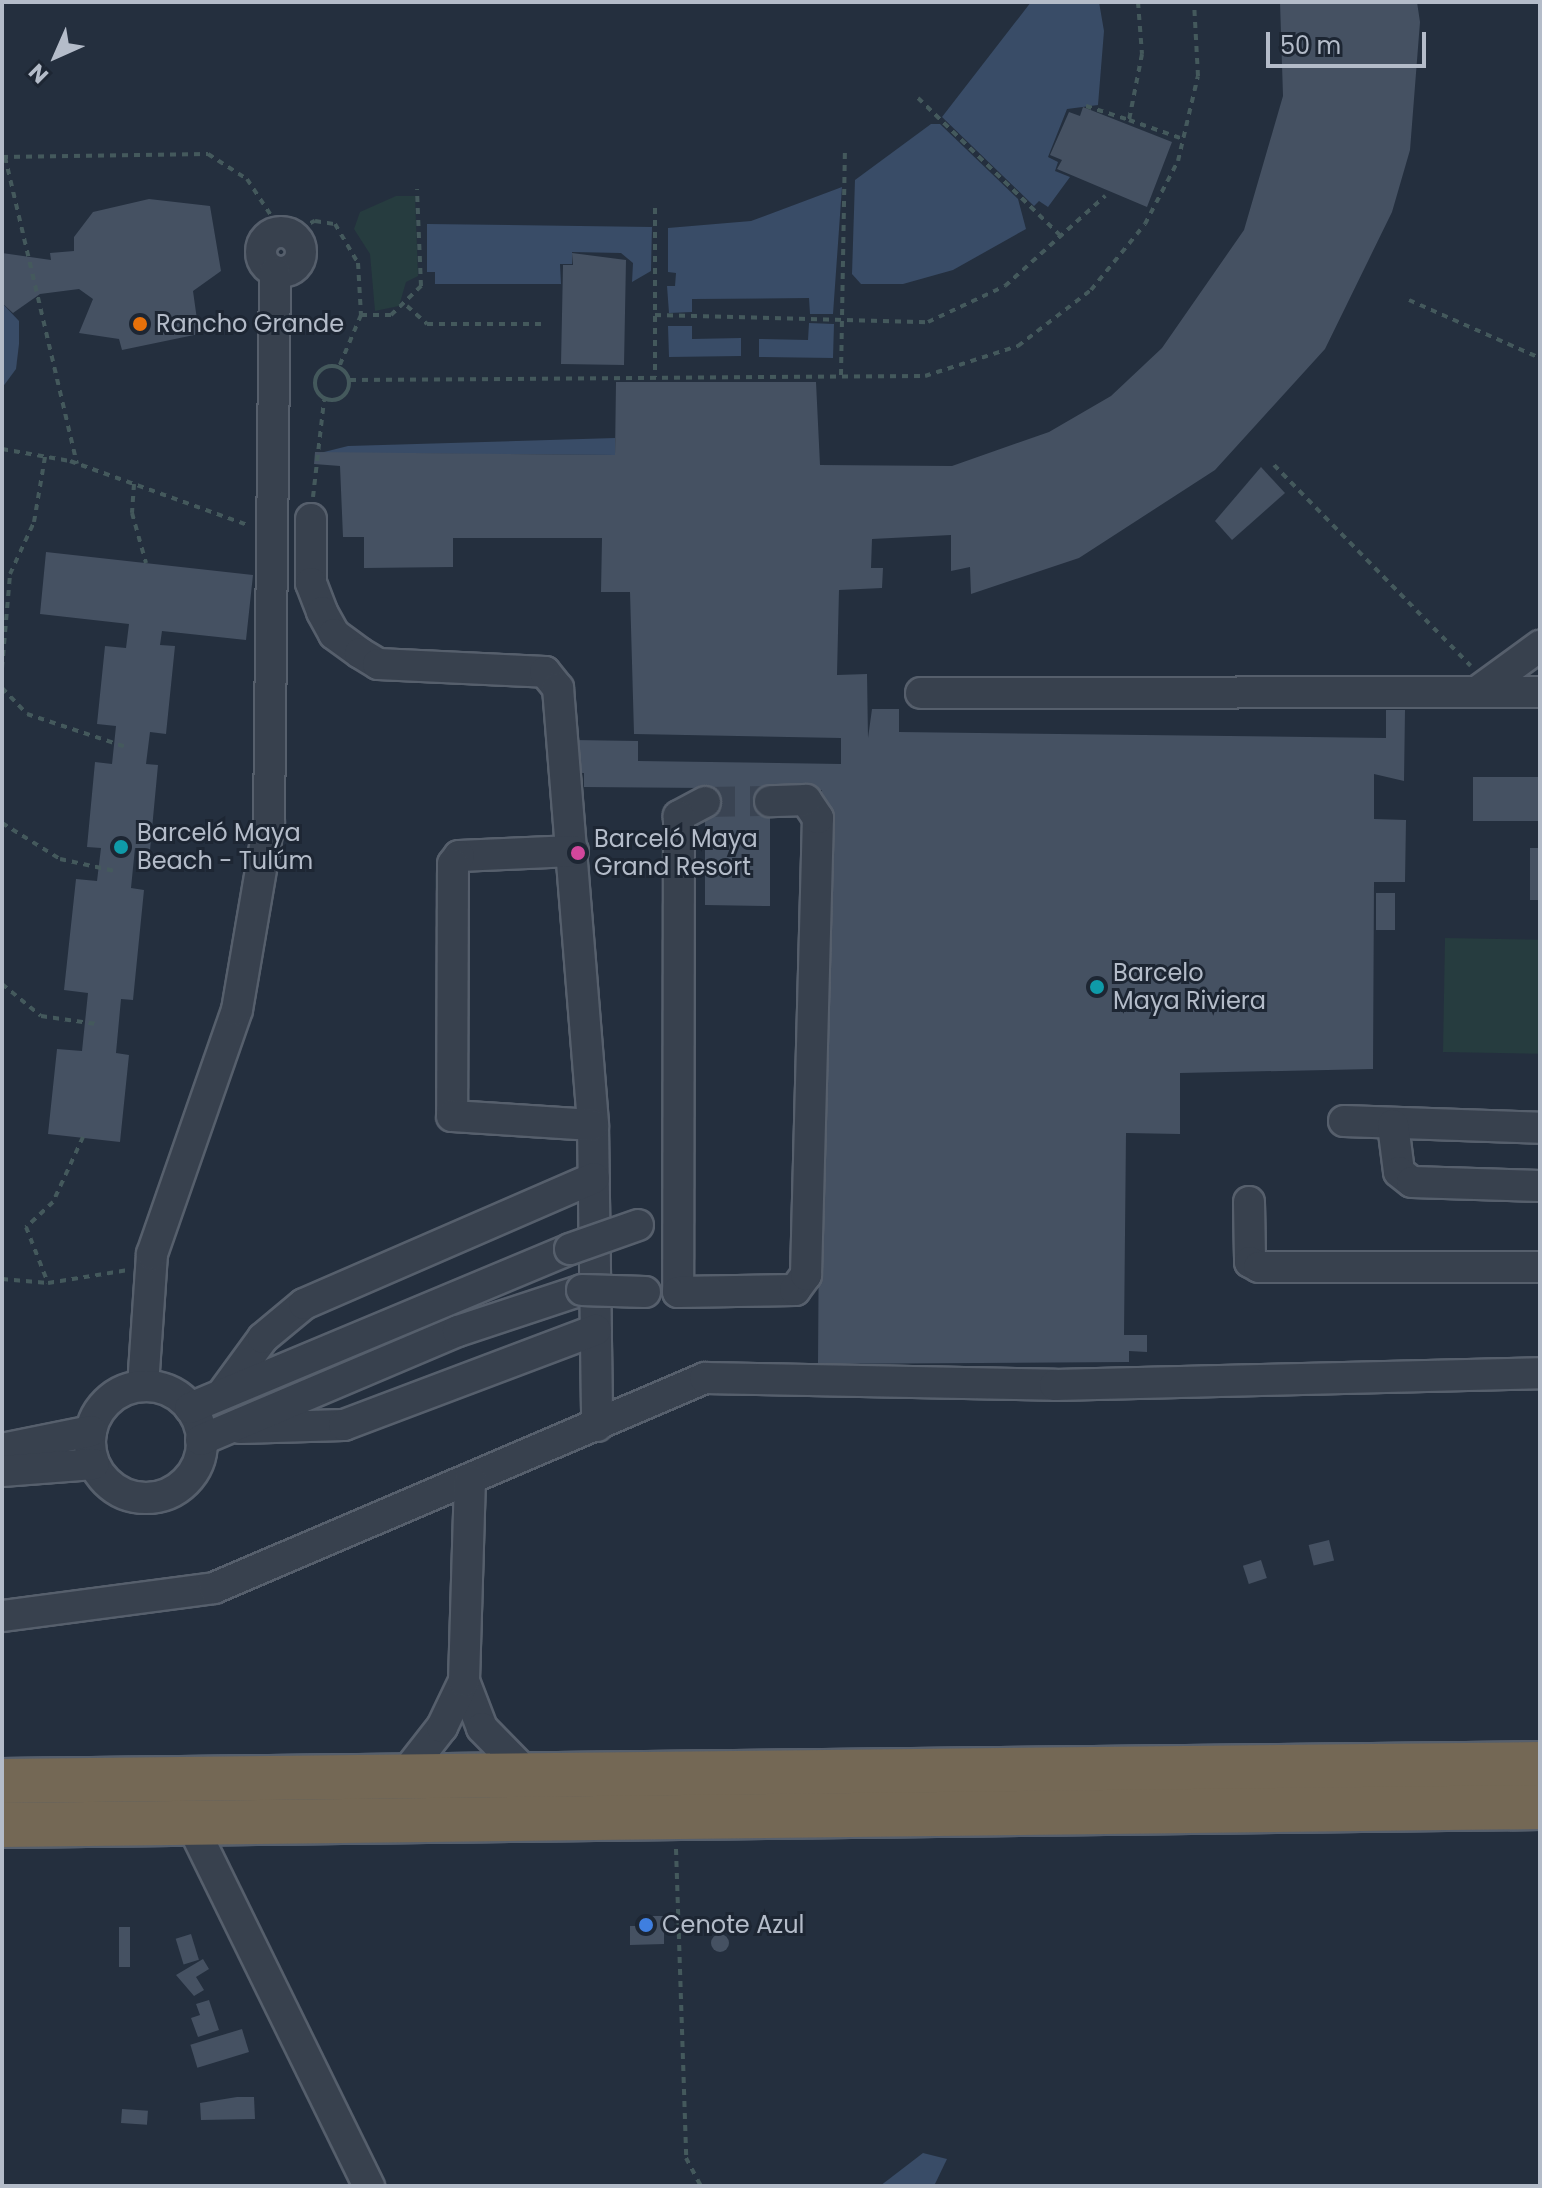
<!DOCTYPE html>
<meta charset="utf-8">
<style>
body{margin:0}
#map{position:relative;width:1542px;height:2188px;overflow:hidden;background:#242f3e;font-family:Poppins,sans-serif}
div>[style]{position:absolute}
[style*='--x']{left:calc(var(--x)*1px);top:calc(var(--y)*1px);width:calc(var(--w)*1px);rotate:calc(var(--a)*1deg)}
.green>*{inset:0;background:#263c3f;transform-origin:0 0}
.water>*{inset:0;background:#394c67}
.building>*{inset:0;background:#455162;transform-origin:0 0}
.round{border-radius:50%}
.minor-tunnel>*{height:30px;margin-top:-15px;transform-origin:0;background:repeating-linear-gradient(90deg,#3a4453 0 30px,transparent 0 45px)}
.path>*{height:4px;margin-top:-2px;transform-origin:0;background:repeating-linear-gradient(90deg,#44595c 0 6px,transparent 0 12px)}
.path>.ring{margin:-2px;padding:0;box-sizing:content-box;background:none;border:4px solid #44595c;border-radius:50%}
.roads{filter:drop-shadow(2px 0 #565f6c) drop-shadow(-2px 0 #565f6c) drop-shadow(0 2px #565f6c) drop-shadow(0 -2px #565f6c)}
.minor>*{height:30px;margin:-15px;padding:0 15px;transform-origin:15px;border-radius:15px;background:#38414e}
.minor>.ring{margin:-15px;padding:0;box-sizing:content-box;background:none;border:30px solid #38414e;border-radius:50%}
.highway>*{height:44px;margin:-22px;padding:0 22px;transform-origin:22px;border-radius:22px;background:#746855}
.bridges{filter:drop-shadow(2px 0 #565f6c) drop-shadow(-2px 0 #565f6c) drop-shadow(0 2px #565f6c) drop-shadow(0 -2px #565f6c)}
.minor-bridge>*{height:30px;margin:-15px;padding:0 15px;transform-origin:15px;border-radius:15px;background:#38414e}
.dots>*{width:22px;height:22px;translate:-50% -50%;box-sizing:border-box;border:4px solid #1d2633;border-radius:50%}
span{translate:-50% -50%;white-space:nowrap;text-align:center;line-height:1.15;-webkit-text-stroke:6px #1d2633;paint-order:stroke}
.poi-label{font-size:24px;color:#b4bcc9}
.left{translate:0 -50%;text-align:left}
.frame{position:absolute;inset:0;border:4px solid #b4bcc9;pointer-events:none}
.north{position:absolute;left:16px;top:16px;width:80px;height:80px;-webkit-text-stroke:6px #1d2633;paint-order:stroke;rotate:225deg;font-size:22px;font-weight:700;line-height:32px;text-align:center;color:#b4bcc9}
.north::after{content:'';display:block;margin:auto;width:28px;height:36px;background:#b4bcc9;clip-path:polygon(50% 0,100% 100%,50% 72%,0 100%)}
.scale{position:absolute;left:1266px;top:32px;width:160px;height:36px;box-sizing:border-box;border:4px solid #b4bcc9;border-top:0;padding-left:10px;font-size:24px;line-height:28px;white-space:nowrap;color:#b4bcc9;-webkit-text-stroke:6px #1d2633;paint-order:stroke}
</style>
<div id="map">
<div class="green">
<div style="clip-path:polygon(396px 196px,415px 196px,418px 276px,406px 282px,399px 306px,375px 311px,370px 254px,354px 229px,360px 212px)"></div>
<div style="left:1445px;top:938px;width:95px;height:114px;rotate:1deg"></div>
</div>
<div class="water">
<div style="clip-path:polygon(1031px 2px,1099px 2px,1104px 31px,1098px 105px,1067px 109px,1048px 157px,1058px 162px,1055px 171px,1070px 177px,1048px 207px,1039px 201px,1034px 206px,942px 117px)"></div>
<div style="clip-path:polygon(931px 124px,940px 124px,1018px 199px,1026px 229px,953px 270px,903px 284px,861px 284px,852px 274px,855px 180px)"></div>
<div style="clip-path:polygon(842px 187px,833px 314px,810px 314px,809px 298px,692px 299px,692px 312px,669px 313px,667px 286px,675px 286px,676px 273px,668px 272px,668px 228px,751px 221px)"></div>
<div style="clip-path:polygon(427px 224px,652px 227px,651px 271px,632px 282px,633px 263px,621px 253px,572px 252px,572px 264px,560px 264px,561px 284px,435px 284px,435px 272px,427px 272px)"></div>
<div style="clip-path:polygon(2px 303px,19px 321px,19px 344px,16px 369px,2px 388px)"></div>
<div style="clip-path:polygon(809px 323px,834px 324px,833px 358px,759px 357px,759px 339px,808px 340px)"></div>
<div style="clip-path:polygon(668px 326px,692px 326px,692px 339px,741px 338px,741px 356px,669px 357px)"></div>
<div style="clip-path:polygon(615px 438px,615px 455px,320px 453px,348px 446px)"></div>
<div style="clip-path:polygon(923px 2153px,947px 2159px,934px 2186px,880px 2186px)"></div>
</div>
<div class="building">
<div style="clip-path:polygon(1280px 2px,1417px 2px,1420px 22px,1410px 150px,1392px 212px,1325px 349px,1215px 470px,1079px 558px,971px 594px,970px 567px,951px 571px,951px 535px,872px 539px,871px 568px,883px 568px,882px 588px,839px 590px,837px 675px,867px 674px,868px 738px,872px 709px,899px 709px,899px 732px,1386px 738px,1386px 710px,1405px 710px,1404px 781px,1374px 774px,1374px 819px,1406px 820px,1405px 882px,1374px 882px,1373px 1069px,1180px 1073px,1180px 1134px,1126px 1133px,1124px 1335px,1147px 1335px,1147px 1352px,1129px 1351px,1129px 1362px,818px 1364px,822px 790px,770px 789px,770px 906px,705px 905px,705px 788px,584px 787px,584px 773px,574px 773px,574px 740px,638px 741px,638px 761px,841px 764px,841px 738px,634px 734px,630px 592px,601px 592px,602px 538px,453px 538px,453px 567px,364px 568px,364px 537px,343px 537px,340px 466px,314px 464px,315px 452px,615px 455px,616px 382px,816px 382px,820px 465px,952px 466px,1049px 432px,1111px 396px,1162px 348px,1244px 230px,1283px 96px)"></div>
<div style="clip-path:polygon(1083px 107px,1172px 142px,1147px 207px,1057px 169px,1062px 160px,1050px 155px,1069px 112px,1080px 116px)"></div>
<div style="clip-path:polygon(149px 199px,210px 206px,221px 271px,193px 291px,199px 334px,122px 350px,119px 339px,79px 333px,93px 299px,79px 289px,40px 294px,13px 313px,2px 303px,2px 253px,51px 260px,50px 253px,74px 251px,74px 237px,93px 212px)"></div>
<div style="clip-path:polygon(572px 253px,626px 260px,624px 365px,561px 364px,563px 265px,573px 265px)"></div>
<div style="clip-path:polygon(1261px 467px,1285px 493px,1232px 540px,1215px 521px)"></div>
<div style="clip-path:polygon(46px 552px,253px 575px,246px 640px,162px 631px,160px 645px,175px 646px,166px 734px,150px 732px,146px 764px,158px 765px,150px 850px,135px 848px,131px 888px,144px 890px,133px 1000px,121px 999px,116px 1053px,129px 1055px,120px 1142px,48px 1134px,57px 1049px,82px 1051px,88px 993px,64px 990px,76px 879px,97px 881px,101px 848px,87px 847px,95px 762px,112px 764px,116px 726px,97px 724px,105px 646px,126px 648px,129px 624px,40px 614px)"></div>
<div style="left:1473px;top:777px;width:67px;height:44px"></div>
<div style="left:1530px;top:848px;width:10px;height:52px"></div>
<div style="left:1376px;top:893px;width:19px;height:37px"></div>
<div style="left:1329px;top:1540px;width:21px;height:21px;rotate:76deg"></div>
<div style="left:1261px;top:1560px;width:19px;height:19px;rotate:72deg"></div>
<div style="clip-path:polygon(641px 1916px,664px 1916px,664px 1944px,630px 1945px,630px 1926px,641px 1926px)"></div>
<div style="left:119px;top:1927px;width:11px;height:40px"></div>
<div class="round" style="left:711px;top:1934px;width:18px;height:18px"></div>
<div style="left:191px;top:1934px;width:27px;height:16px;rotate:73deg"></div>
<div style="clip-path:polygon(203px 1959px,209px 1969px,196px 1977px,204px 1990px,194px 1996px,176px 1975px)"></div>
<div style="clip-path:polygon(209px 2000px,219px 2030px,198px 2037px,191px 2018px,200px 2015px,196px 2004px)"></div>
<div style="left:242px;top:2029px;width:24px;height:54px;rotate:73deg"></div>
<div style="clip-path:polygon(237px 2097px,254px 2097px,255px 2119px,201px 2120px,200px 2103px)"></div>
<div style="left:122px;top:2109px;width:26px;height:14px;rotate:4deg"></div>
</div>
<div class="minor-tunnel">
<div style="--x:705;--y:802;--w:65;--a:-0.9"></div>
</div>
<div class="path">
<div style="--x:1138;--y:2;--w:52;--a:85.6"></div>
<div style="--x:1142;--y:54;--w:67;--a:101.1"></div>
<div style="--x:1129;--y:120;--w:57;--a:19.4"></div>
<div style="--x:918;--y:98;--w:202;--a:44"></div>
<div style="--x:1086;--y:106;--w:45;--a:18"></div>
<div style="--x:2;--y:157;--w:206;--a:-0.8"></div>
<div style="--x:208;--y:154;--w:46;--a:32.7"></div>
<div style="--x:247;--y:179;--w:64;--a:56.6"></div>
<div style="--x:5;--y:157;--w:315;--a:76.8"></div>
<div style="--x:655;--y:208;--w:169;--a:90"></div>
<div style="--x:289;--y:234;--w:29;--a:-27"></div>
<div style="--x:315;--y:221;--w:20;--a:9"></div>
<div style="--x:335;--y:224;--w:45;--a:59.5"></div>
<div style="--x:358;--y:263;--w:52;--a:86.7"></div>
<div style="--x:361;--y:315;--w:56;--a:112.9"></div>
<div style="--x:1409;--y:300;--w:143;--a:23.9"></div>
<div style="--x:407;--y:306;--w:27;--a:42"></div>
<div style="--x:427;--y:324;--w:120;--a:0"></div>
<div style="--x:361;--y:315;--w:30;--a:0"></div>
<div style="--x:391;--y:315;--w:42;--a:-44"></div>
<div style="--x:421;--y:286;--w:97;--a:-92.4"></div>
<div style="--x:655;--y:315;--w:273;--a:1.5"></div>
<div style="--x:928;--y:322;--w:85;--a:-25.1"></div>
<div style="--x:1005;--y:286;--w:135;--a:-42"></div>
<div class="ring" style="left:315px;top:366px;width:30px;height:30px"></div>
<div style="--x:841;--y:375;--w:228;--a:-89"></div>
<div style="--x:350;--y:380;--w:575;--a:-0.4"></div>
<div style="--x:925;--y:376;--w:98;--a:-17.9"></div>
<div style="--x:1018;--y:346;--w:92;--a:-37.5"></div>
<div style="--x:1091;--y:290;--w:85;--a:-50.7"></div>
<div style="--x:1145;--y:224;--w:71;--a:-62.4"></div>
<div style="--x:1178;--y:161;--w:87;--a:-76.8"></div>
<div style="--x:1198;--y:76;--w:74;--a:-93.1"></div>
<div style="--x:2;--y:449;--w:69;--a:10"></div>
<div style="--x:70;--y:461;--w:189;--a:19.8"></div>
<div style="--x:1274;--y:465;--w:281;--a:45.6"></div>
<div style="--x:134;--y:484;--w:29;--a:94"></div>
<div style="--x:132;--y:513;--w:52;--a:74.4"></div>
<div style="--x:313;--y:497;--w:98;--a:-83.5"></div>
<div style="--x:2;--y:668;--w:94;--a:-85.1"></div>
<div style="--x:10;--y:574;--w:57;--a:-65.2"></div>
<div style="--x:34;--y:522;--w:66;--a:-80.4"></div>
<div style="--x:2;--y:688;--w:36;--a:46"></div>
<div style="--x:27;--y:714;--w:104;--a:18.4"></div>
<div style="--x:2;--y:823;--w:68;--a:31.8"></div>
<div style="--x:60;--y:859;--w:56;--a:12.3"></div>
<div style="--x:2;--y:984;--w:50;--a:39.4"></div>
<div style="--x:41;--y:1016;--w:56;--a:8.3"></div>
<div style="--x:83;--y:1137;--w:72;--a:114.8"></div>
<div style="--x:53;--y:1202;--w:37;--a:137"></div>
<div style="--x:26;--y:1227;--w:60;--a:68.6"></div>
<div style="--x:48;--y:1283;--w:81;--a:-9.2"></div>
<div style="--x:2;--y:1279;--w:46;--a:5"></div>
<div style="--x:676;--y:1849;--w:309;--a:88.1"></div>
<div style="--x:686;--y:2158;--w:32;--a:62"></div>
</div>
<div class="roads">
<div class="minor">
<div class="ring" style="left:261px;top:232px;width:10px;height:10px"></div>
<div style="--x:311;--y:519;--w:64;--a:90"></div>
<div style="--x:311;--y:583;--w:31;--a:69"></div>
<div style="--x:322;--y:612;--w:25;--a:61"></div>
<div style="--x:334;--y:634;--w:32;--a:36"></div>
<div style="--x:360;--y:653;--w:21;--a:31"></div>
<div style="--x:378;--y:664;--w:167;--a:2.7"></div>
<div style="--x:545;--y:672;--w:21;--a:51"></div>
<div style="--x:558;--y:688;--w:438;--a:85.4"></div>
<div style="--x:593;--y:1125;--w:301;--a:89.2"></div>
<div style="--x:1478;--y:691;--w:77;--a:-36"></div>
<div style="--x:921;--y:693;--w:619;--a:-0.09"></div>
<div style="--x:705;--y:802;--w:30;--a:152"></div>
<div style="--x:679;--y:816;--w:476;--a:90.1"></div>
<div style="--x:678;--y:1292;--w:117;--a:-1"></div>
<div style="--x:795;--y:1290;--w:19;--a:-54"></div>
<div style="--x:806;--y:1275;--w:457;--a:-88.5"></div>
<div style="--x:818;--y:818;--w:22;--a:-124"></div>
<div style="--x:806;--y:800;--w:36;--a:178"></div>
<div style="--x:573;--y:851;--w:114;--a:177.5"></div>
<div style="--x:459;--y:856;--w:10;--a:127"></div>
<div style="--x:453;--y:864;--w:252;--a:90.2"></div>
<div style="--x:452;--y:1116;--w:141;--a:3.7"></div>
<div style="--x:1344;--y:1121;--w:196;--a:2"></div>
<div style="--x:1393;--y:1125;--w:47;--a:82.7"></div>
<div style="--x:1399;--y:1172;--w:16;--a:38"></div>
<div style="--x:1412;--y:1182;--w:128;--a:1.8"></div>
<div style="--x:1249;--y:1202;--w:60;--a:89"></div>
<div style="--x:1250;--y:1262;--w:10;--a:29"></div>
<div style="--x:1259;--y:1267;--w:281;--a:0"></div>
<div style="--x:143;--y:1386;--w:132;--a:-86.1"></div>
<div style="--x:152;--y:1254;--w:258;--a:-70.8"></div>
<div style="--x:237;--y:1010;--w:190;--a:-80.3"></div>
<div style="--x:269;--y:823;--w:551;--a:-89.38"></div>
<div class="ring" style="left:90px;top:1386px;width:82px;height:82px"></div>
<div style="--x:222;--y:1394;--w:69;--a:-53.8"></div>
<div style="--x:263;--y:1338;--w:53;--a:-39.7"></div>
<div style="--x:304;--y:1304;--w:316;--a:-23.5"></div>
<div style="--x:190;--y:1408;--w:412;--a:-22.7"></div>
<div style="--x:240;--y:1428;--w:104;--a:-1.7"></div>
<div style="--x:344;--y:1425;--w:269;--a:-20.7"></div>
<div style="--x:201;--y:1440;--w:279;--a:-23"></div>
<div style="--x:458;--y:1331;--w:131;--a:-18.3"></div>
<div style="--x:2;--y:1449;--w:91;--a:-11.4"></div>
<div style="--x:2;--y:1471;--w:92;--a:-4.4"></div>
<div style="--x:2;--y:1616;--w:214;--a:-7.5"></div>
<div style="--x:214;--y:1588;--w:534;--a:-23.16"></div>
<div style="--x:705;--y:1378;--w:350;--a:1.1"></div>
<div style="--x:1055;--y:1385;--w:485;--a:-1.4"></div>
<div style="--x:464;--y:1681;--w:50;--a:69"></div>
<div style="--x:482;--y:1728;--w:69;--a:45.6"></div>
<div style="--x:402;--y:1778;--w:65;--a:-51.9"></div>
<div style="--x:442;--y:1727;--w:51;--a:-64.4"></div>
<div style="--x:464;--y:1681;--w:201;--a:-88.3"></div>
<div style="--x:190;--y:1821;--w:407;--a:63.9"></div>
</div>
<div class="highway">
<div style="--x:2;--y:1781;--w:1538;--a:-0.63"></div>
<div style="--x:2;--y:1825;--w:1538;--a:-0.67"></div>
</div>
</div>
<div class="bridges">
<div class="minor-bridge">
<div style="--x:570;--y:1249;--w:72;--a:-19.4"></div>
<div style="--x:582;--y:1290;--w:63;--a:1.8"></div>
</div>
</div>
<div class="dots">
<div style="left:140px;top:324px;background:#e8710a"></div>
<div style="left:121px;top:847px;background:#0f9aa8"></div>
<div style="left:578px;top:853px;background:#d1479c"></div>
<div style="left:1097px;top:987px;background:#0f9aa8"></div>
<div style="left:646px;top:1925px;background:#3f7fe0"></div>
</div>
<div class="poi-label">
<span class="left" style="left:156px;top:324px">Rancho Grande</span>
<span class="left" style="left:137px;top:847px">Barceló Maya<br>Beach - Tulúm</span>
<span class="left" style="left:594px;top:853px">Barceló Maya<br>Grand Resort</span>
<span class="left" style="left:1113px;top:987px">Barcelo<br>Maya Riviera</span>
<span class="left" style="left:662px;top:1925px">Cenote Azul</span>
</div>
<div class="frame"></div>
<div class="north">N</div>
<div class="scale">50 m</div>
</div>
